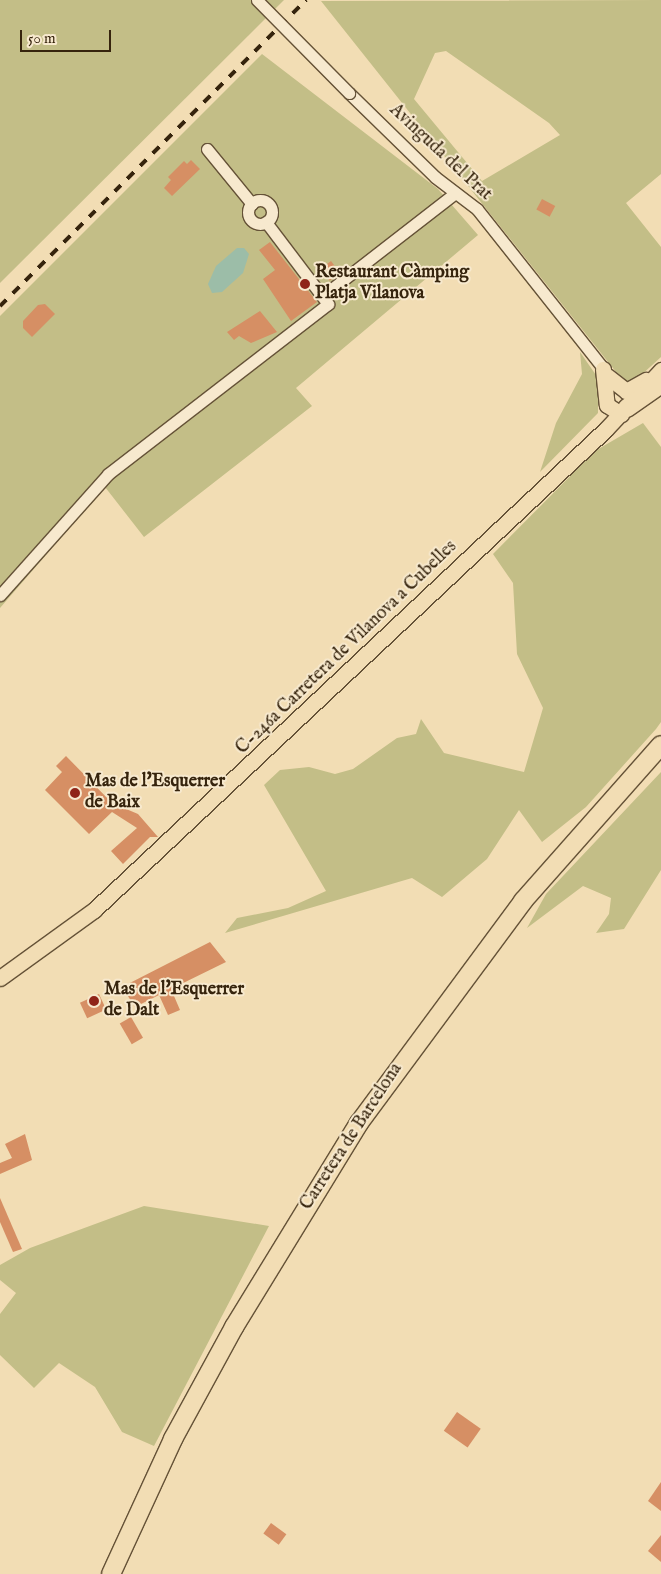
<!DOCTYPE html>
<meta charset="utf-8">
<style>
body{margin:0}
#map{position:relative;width:661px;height:1574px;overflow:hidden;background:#f2ddb4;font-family:"IM FELL English",serif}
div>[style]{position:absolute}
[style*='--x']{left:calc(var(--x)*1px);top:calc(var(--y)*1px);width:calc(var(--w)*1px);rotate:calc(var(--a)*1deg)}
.green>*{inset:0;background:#c3be87}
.water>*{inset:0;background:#9cbda8}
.building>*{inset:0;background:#d68f64;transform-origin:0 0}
.roads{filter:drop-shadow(1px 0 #655237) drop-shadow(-1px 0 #655237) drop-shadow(0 1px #655237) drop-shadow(0 -1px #655237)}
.minor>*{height:11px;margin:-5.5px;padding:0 5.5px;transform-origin:5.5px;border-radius:5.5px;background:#f7e9ce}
.minor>.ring{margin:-5.5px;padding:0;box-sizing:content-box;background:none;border:11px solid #f7e9ce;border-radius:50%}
.major>*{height:15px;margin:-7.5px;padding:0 7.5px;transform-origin:7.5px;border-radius:7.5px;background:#f2ddb4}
.highway>*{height:18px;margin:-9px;padding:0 9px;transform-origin:9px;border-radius:9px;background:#f2ddb4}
.rail>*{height:4px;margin-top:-2px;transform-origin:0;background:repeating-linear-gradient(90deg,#36240d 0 9px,transparent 0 18px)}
.bridges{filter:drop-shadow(1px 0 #655237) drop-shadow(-1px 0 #655237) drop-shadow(0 1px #655237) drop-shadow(0 -1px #655237)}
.minor-bridge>*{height:11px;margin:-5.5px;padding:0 5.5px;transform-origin:5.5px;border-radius:5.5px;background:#f7e9ce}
.dots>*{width:14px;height:14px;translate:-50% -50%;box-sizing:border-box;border:2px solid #f7e9ce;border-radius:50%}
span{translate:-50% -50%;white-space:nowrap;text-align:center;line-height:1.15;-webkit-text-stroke:4px #f7e9ce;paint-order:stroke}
.street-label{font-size:18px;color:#36240d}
.poi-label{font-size:18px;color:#36240d;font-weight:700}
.left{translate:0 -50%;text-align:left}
.scale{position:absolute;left:20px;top:30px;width:91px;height:22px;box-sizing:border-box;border:2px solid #36240d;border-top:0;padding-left:6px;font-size:15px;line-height:18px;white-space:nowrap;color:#36240d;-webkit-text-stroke:4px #f7e9ce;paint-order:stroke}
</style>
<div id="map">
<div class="green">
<div style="clip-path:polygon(0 0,284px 0,0 283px)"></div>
<div style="clip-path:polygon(evenodd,661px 0,661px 174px,626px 203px,661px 247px,661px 357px,628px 387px,321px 1px,661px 0,446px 51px,549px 123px,560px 135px,482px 181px,414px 99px,435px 53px,446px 51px)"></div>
<div style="clip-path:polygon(262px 54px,438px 189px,478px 235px,296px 388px,312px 406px,144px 537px,105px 487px,0 608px,0 316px)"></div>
<div style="clip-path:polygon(580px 352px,598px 378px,598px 413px,540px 472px,556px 423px,582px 374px)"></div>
<div style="clip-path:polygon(643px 423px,661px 447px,661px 722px,656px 729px,586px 807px,542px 842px,519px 810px,487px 859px,442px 897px,412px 878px,225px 933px,237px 918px,288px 908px,326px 891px,264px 785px,280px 770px,309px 767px,335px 774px,353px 769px,397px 738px,416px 734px,421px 719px,444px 753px,524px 772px,543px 708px,517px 654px,513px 583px,493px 554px,595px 451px)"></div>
<div style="clip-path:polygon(661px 772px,661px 870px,624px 929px,596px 933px,609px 914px,611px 898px,583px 886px,527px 928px,546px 894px)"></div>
<div style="clip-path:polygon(144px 1206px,269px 1226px,154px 1446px,122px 1432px,95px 1387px,59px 1363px,34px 1388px,0 1355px,0 1314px,16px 1293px,0 1280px,0 1265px,30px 1248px)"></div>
</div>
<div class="water">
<div style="clip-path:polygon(237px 248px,244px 248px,249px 254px,243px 273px,222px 292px,212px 293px,208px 284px,216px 266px)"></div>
</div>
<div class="building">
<div style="clip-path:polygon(191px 160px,200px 169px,172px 196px,164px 188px,171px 180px,168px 177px,184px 161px,187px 164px)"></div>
<div style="left:542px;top:199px;width:15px;height:12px;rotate:28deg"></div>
<div style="clip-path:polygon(270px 242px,317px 302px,291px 321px,263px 279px,275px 270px,259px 250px)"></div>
<div style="left:331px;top:261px;width:15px;height:13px;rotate:53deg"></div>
<div style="clip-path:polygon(45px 304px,55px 314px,32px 337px,23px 328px,23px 321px,38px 305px)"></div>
<div style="clip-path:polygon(260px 311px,277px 332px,251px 343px,239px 336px,234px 340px,227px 332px)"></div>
<div style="clip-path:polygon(66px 756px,112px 803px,138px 814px,158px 837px,150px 837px,123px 864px,111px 851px,137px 828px,112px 812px,89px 834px,45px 790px,62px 772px,56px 766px)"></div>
<div style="clip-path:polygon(210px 942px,226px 962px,171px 989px,180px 1010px,168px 1015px,159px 995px,135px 1007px,122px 987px)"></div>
<div style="left:99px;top:994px;width:17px;height:21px;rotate:65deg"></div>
<div style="left:131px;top:1017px;width:24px;height:13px;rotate:60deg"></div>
<div style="clip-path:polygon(25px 1134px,32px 1160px,0 1174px,0 1163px,12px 1158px,5px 1144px)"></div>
<div style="clip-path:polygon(0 1198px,22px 1249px,13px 1252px,0 1222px)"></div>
<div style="left:457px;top:1412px;width:29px;height:23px;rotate:35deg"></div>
<div style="clip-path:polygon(661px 1482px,661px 1511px,648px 1501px)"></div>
<div style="left:271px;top:1523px;width:19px;height:13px;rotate:36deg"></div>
<div style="clip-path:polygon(661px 1535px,661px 1562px,648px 1551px)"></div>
</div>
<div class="roads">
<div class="minor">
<div style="--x:349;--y:93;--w:120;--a:44.3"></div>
<div style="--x:435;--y:177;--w:53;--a:37.3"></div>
<div style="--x:477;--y:209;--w:203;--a:51.6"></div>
<div style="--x:207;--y:149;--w:71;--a:50.7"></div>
<div class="ring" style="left:248px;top:200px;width:13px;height:13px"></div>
<div style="--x:325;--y:294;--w:165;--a:-37.8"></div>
<div style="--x:0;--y:595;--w:162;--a:-48.2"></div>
<div style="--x:108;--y:474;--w:278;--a:-37.7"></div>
<div style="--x:328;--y:304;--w:103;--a:-127.1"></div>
</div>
<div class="major">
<div style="--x:603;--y:369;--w:36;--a:84"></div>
<div style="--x:607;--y:405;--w:17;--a:33"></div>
<div style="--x:607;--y:376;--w:24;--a:38"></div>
<div style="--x:626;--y:391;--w:23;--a:-29"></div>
<div style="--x:0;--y:978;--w:116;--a:-35.9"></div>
<div style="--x:94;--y:910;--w:702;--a:-43.21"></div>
<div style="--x:606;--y:429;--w:81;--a:-47"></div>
</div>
<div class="highway">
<div style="--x:627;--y:408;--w:42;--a:-35.2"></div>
<div style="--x:111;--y:1574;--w:149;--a:-65.3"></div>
<div style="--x:173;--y:1439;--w:128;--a:-61.4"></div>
<div style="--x:234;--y:1327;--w:239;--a:-58.5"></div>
<div style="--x:359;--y:1123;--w:276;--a:-53.5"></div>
<div style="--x:523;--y:901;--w:208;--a:-48.5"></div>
</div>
</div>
<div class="rail">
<div style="--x:0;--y:306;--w:433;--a:-45"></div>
</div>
<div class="bridges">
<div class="minor-bridge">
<div style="--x:257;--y:0;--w:131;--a:45.3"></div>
</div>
</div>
<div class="dots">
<div style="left:305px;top:284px;background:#8f2418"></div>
<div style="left:75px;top:793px;background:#8f2418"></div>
<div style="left:94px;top:1001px;background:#8f2418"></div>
</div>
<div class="street-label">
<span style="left:440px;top:153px;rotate:43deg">Avinguda del Prat</span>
<span style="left:347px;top:648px;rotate:-44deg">C-246a Carretera de Vilanova a Cubelles</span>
<span style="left:352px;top:1137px;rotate:-57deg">Carretera de Barcelona</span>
</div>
<div class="poi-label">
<span class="left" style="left:315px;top:284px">Restaurant Càmping<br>Platja Vilanova</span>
<span class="left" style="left:85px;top:793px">Mas de l'Esquerrer<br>de Baix</span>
<span class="left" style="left:104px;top:1001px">Mas de l'Esquerrer<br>de Dalt</span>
</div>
<div class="scale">50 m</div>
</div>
